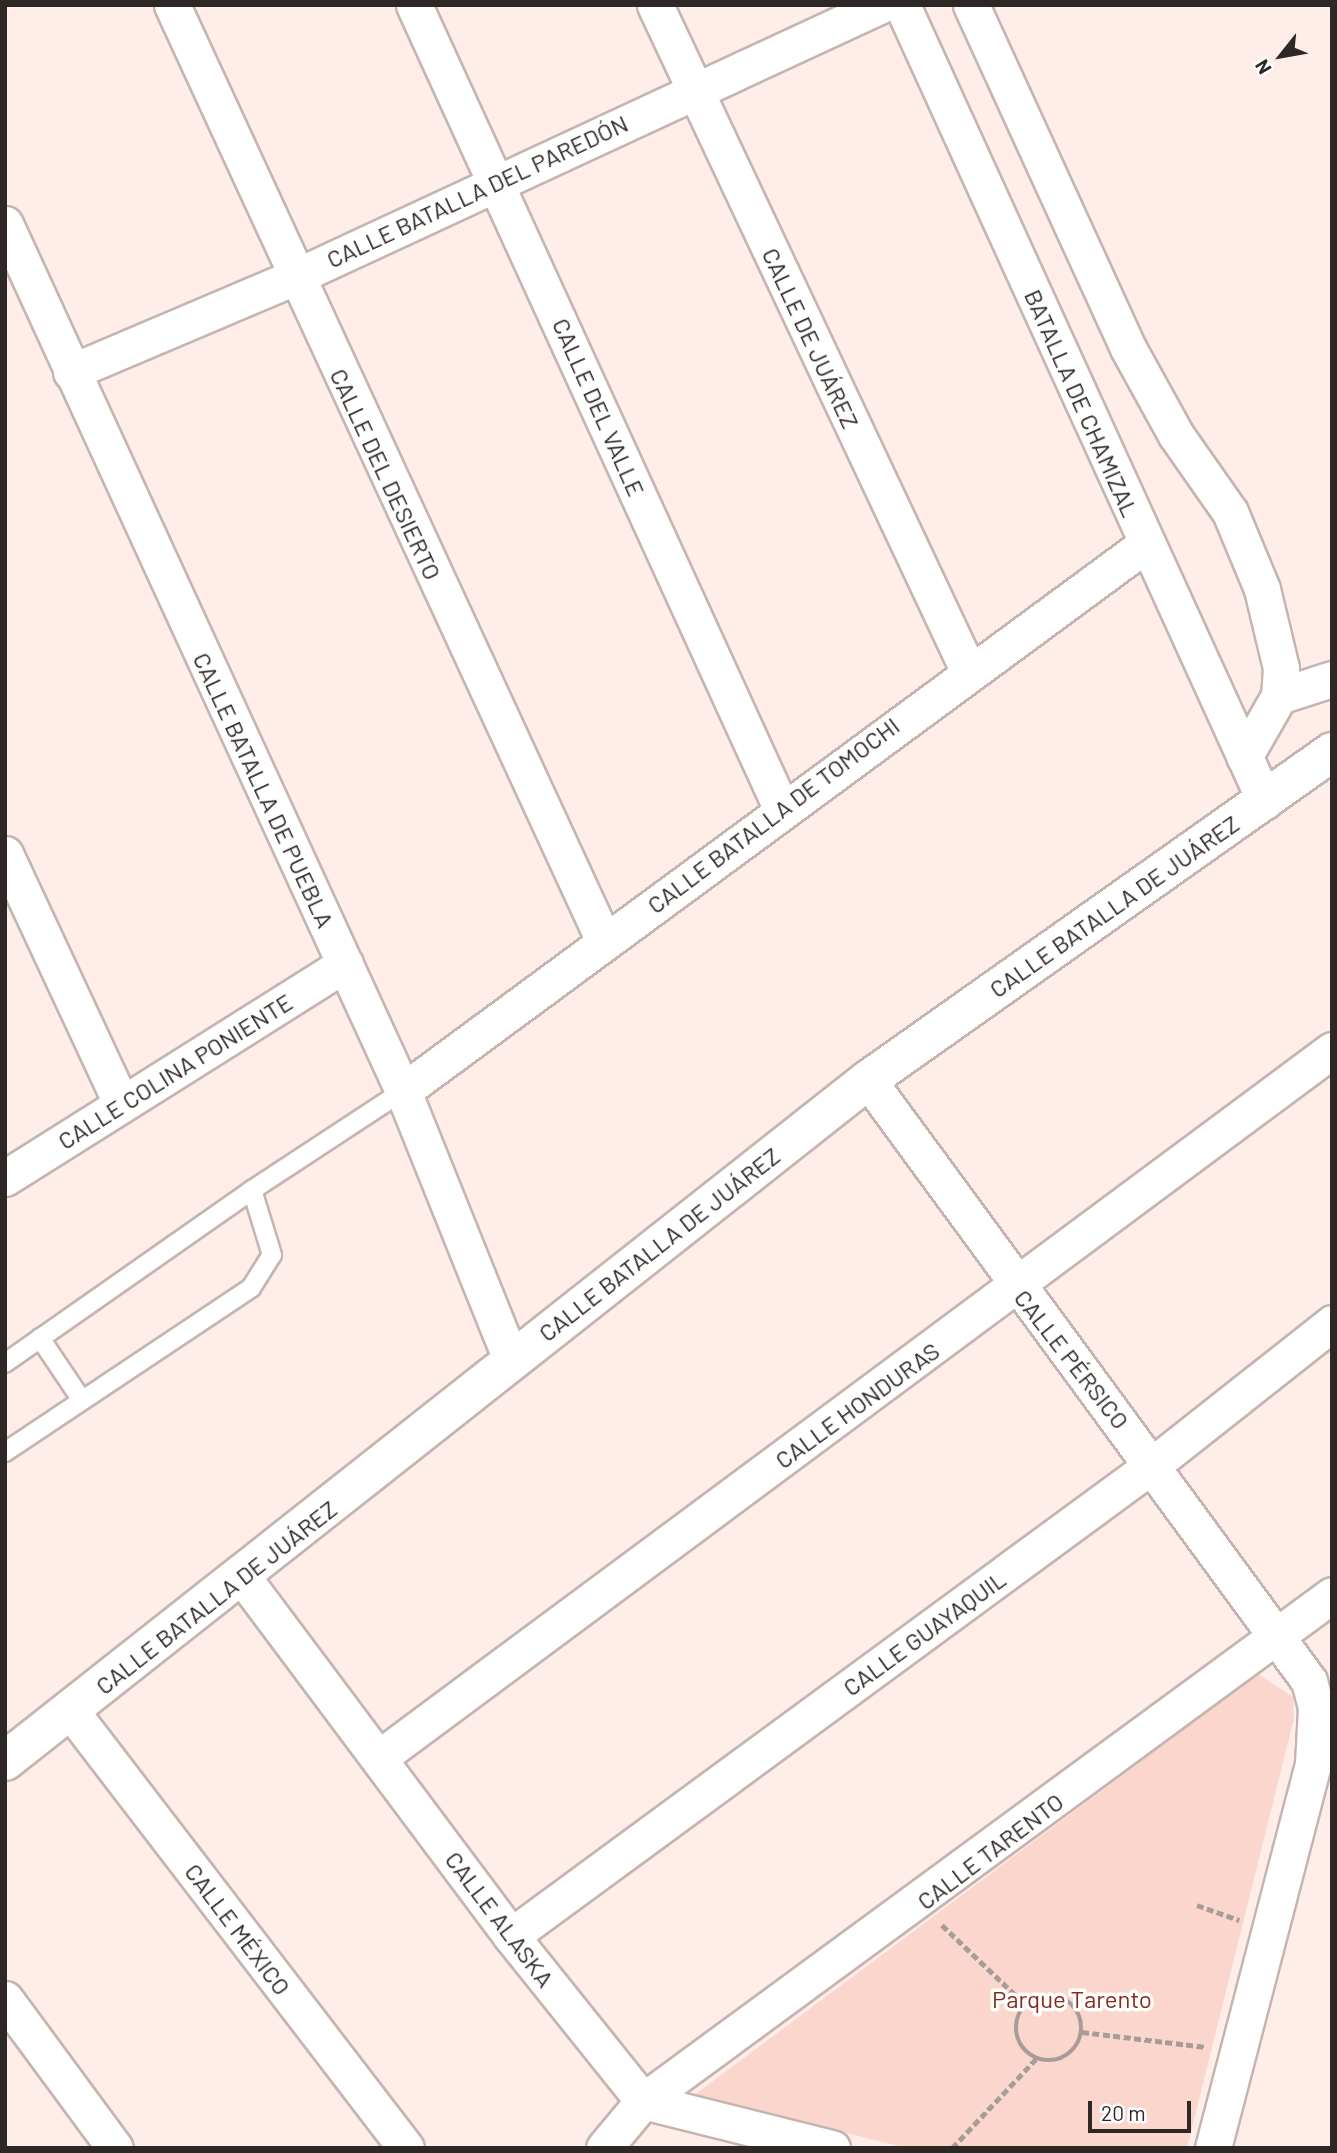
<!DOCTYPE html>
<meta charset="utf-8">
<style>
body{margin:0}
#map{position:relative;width:1337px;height:2153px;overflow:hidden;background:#feede9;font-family:Barlow,sans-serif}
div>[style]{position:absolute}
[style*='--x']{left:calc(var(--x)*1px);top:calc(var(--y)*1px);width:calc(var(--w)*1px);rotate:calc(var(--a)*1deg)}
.green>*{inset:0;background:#fbd6cd}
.path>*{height:4.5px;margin-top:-2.25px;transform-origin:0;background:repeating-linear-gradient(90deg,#a89c99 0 7px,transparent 0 10.5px)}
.path>.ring{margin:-2.25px;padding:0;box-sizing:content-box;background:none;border:4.5px solid #a89c99;border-radius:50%}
.roads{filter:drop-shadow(2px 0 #c5b5b1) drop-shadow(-2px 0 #c5b5b1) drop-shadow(0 2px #c5b5b1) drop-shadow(0 -2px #c5b5b1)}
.lane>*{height:18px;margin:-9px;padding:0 9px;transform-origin:9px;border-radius:9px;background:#fff}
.street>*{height:35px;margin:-17.5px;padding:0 17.5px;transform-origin:17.5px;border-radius:17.5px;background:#fff}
.secondary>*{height:38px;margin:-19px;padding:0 19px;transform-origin:19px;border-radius:19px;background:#fff}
span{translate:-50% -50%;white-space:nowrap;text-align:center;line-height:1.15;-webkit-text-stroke:7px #fff;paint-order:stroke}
.street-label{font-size:24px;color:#2d2725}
.park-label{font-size:24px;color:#862b1a}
.frame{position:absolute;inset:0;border:7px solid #2d2725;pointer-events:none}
.north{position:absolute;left:1246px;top:21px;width:70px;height:70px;-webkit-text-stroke:5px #fff;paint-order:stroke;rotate:239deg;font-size:19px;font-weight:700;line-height:28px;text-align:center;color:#2d2725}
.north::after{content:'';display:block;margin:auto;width:24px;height:32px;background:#2d2725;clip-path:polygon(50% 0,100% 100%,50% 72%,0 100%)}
.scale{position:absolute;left:1088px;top:2101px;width:103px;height:32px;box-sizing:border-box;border:4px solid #2d2725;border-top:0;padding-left:9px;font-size:21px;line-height:24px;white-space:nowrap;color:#2d2725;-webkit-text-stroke:5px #fff;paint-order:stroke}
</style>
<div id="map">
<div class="green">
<div style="clip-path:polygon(1258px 1674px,1293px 1697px,1294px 1718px,1187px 2148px,908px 2148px,693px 2096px)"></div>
</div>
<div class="path">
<div style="--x:1197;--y:1905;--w:45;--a:19.7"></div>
<div style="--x:942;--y:1925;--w:115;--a:43.6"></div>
<div class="ring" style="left:1016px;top:1995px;width:61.5px;height:61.5px"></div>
<div style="--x:1082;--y:2032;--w:125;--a:6.9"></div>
<div style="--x:952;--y:2148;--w:122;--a:-46.7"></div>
</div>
<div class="roads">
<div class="lane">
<div style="--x:40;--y:1338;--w:73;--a:56.1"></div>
<div style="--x:5;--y:1363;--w:302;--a:-35"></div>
<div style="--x:5;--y:1452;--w:296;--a:-33.7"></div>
<div style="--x:251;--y:1288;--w:39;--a:-58"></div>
<div style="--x:272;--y:1255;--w:68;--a:-107.1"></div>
<div style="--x:252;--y:1190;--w:181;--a:-33.3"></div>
</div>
<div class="street">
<div style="--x:172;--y:5;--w:1031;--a:65.22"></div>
<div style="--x:414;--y:5;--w:885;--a:65.43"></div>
<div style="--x:655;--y:5;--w:735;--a:64.79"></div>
<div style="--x:902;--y:5;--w:875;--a:65.49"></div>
<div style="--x:971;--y:5;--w:377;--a:65.4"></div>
<div style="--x:1128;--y:348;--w:99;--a:61.1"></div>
<div style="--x:1176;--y:435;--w:94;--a:55"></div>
<div style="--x:1230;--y:512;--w:83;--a:67.4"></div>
<div style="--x:1262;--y:589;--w:81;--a:76.5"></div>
<div style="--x:1281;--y:668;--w:28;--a:94"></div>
<div style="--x:1279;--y:696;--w:70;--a:119.8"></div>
<div style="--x:5;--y:224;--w:954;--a:65.34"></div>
<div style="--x:403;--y:1091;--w:290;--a:68.1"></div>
<div style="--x:71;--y:372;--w:243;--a:-23"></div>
<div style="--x:295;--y:277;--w:646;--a:-24.9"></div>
<div style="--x:1279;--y:696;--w:56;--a:-17.8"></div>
<div style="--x:5;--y:854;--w:275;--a:65"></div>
<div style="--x:868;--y:1080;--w:745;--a:53.73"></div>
<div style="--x:1309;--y:1681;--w:27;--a:75"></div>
<div style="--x:1316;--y:1707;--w:57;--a:93"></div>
<div style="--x:1313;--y:1764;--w:397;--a:104.6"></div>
<div style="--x:403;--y:1091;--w:923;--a:-36.36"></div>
<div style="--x:5;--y:1178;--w:402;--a:-32.2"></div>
<div style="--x:244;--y:1579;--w:446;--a:53.2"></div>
<div style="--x:511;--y:1936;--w:211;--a:51.3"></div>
<div style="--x:643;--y:2101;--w:195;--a:14"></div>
<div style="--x:70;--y:1710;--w:552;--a:52.51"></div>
<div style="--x:380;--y:1757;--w:1186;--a:-36.6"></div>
<div style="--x:511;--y:1936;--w:799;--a:-36.3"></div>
<div style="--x:1155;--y:1463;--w:226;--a:-38.3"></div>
<div style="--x:5;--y:1999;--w:185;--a:53.6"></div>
<div style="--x:604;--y:2148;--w:61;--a:-50.3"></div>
<div style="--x:643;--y:2101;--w:855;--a:-36.29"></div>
</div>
<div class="secondary">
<div style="--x:5;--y:1761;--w:1099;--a:-38.28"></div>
<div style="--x:868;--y:1080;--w:568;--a:-35.26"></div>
</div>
</div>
<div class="street-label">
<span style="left:477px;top:191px;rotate:-25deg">CALLE BATALLA DEL PAREDÓN</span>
<span style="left:811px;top:338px;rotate:65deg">CALLE DE JUÁREZ</span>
<span style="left:1082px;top:403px;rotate:66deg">BATALLA DE CHAMIZAL</span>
<span style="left:599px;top:407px;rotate:66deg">CALLE DEL VALLE</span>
<span style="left:386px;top:474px;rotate:65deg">CALLE DEL DESIERTO</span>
<span style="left:264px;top:790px;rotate:65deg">CALLE BATALLA DE PUEBLA</span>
<span style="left:773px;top:815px;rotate:-37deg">CALLE BATALLA DE TOMOCHI</span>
<span style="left:1114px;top:906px;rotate:-35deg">CALLE BATALLA DE JUÁREZ</span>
<span style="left:175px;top:1071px;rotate:-32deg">CALLE COLINA PONIENTE</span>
<span style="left:659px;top:1244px;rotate:-38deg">CALLE BATALLA DE JUÁREZ</span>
<span style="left:1072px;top:1359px;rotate:52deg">CALLE PÉRSICO</span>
<span style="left:857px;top:1405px;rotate:-36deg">CALLE HONDURAS</span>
<span style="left:216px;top:1597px;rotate:-38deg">CALLE BATALLA DE JUÁREZ</span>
<span style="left:924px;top:1633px;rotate:-36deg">CALLE GUAYAQUIL</span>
<span style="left:990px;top:1851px;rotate:-37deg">CALLE TARENTO</span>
<span style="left:500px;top:1919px;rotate:53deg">CALLE ALASKA</span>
<span style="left:238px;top:1929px;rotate:53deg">CALLE MÉXICO</span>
</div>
<div class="park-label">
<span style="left:1072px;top:1999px">Parque Tarento</span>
</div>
<div class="frame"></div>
<div class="north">N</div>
<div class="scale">20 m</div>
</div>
